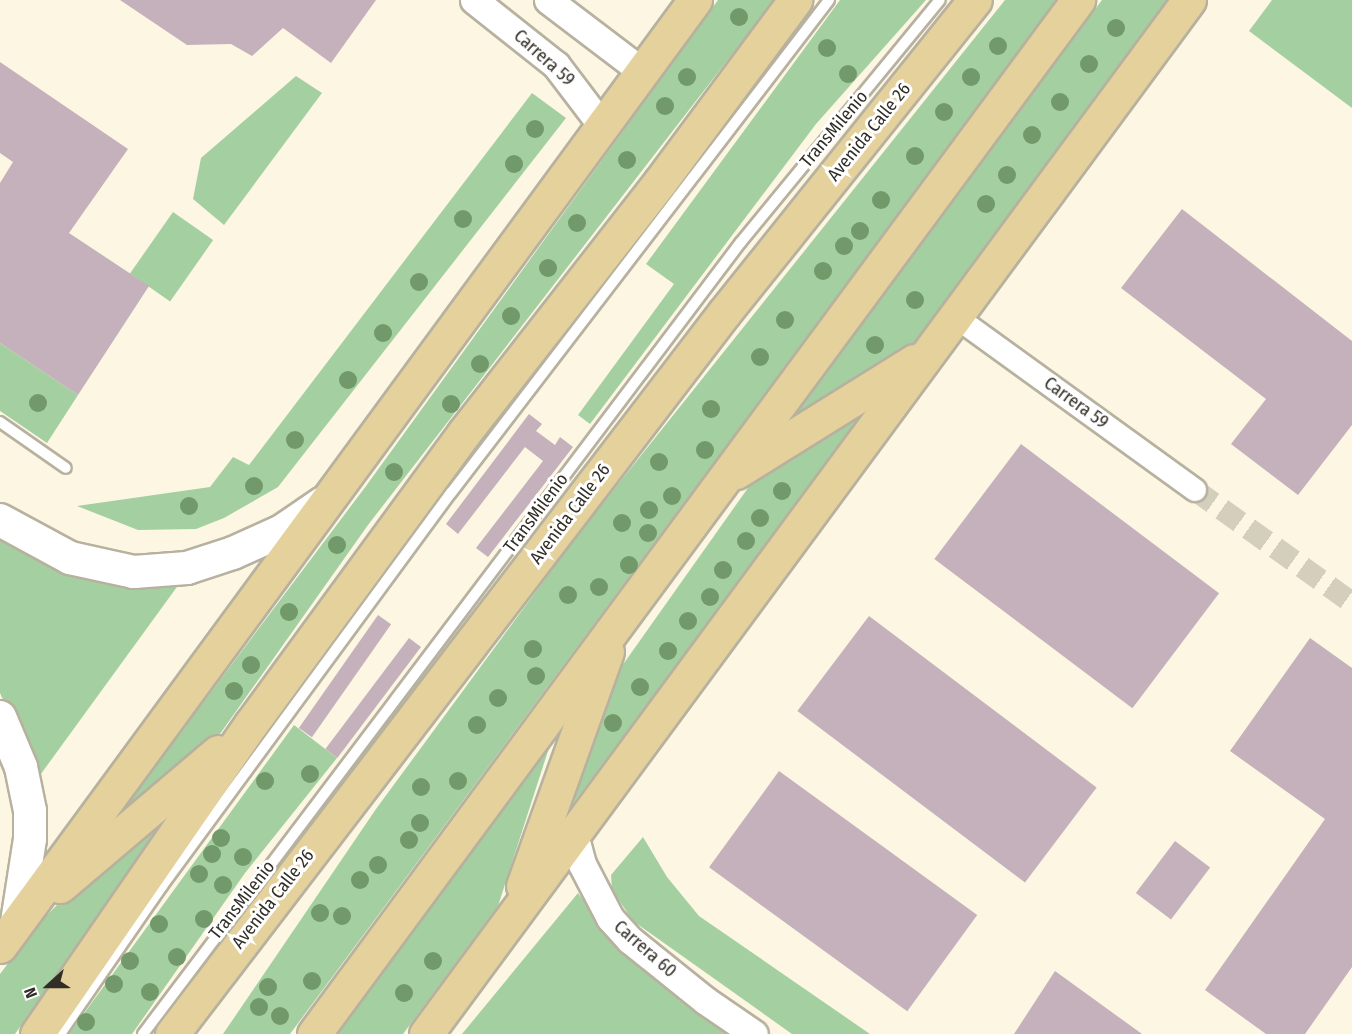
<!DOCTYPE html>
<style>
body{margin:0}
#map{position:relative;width:1352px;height:1034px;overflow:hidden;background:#fdf6e3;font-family:"Fira Sans Condensed",sans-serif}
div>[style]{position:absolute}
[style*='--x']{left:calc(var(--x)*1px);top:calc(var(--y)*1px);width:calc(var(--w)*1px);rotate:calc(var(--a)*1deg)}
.green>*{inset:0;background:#a4d0a1;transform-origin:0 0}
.building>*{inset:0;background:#c4b1bb;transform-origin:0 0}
.minor-tunnel>*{height:22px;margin-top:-11px;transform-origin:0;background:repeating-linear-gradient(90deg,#d4cebd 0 22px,transparent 0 33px)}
.roads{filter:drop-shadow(2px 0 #b7b19f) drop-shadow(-2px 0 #b7b19f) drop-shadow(0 2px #b7b19f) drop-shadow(0 -2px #b7b19f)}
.service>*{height:10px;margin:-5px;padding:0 5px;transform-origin:5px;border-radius:5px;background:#fff}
.minor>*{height:22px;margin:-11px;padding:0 11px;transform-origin:11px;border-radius:11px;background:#fff}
.tertiary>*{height:27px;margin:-13.5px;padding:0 13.5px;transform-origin:13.5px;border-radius:13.5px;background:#fff}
.secondary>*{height:32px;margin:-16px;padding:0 16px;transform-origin:16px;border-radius:16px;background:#fff}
.primary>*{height:33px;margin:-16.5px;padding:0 16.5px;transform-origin:16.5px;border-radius:16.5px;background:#e4d19b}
.trees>*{width:18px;height:18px;margin:-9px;border-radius:50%;background:#729969}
span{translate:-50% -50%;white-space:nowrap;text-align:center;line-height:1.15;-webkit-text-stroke:6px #fff;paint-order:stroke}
.street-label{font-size:18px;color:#312e27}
.north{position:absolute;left:18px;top:956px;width:60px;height:60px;-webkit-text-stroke:4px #fff;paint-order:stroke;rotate:249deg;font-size:16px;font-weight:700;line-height:24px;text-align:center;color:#312e27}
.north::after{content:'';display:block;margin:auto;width:21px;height:27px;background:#312e27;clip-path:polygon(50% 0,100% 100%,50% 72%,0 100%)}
</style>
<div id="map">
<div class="green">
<div style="clip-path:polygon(718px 0,774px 0,368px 525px,215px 741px,123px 809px,366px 486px)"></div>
<div style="clip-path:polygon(840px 0,926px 0,816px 124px,590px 424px,578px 415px,674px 284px,646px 264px)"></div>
<div style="clip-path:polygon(1005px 0,1057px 0,290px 1034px,223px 1034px,376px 809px,579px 533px)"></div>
<div style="clip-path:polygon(1102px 0,1169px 0,924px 339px,781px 426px)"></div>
<div style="clip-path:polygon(1272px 0,1352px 0,1352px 108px,1249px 31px)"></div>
<div style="clip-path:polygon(296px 76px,322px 93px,224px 225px,193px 199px,201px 158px)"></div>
<div style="clip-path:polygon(532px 93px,566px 118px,278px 487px,224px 518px,196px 529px,138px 530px,77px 506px,210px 487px,233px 457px,249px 465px)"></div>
<div style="left:173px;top:212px;width:49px;height:75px;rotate:35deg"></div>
<div style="clip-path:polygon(0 343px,78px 395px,47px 443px,0 411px)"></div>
<div style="clip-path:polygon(873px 404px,559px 822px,612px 680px,760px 471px)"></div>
<div style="clip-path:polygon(0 537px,182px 580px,38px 778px,0 693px)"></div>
<div style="clip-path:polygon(557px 723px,498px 906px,403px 1034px,336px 1034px)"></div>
<div style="clip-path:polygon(294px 725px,337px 758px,245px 873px,132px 1034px,69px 1034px)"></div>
<div style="clip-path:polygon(169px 816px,15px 1034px,0 1034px,0 974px,39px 923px,99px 863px)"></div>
<div style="clip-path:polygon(643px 837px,667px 877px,699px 916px,870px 1034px,792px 1034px,633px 921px,612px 890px,611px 875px)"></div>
<div style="clip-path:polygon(578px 893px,614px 941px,654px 978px,733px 1034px,462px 1034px)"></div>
</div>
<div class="building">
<div style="clip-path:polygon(120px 0,376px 0,331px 63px,283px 28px,252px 56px,231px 44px,187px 45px)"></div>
<div style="clip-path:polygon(0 62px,128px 149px,69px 233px,149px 286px,78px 395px,0 343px,0 183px,13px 162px,0 153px)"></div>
<div style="clip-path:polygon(1182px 209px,1352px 341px,1352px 425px,1298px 495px,1231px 444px,1266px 399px,1121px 288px)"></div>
<div style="clip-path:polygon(529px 414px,542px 424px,536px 431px,555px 445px,560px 437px,573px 447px,488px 557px,476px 548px,543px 461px,525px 447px,458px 534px,446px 524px)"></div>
<div style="left:1021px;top:444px;width:248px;height:144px;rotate:37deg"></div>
<div style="left:378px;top:615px;width:16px;height:138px;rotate:35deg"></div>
<div style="left:869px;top:616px;width:285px;height:119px;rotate:37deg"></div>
<div style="left:409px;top:638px;width:15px;height:139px;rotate:37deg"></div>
<div style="clip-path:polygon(1310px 638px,1352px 668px,1352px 967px,1305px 1034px,1266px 1034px,1205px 990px,1325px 819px,1230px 751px)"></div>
<div style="left:779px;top:771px;width:245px;height:119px;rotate:36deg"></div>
<div style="left:1175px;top:841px;width:44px;height:65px;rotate:37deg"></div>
<div style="clip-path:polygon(1055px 971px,1142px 1034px,1014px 1034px)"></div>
</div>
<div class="minor-tunnel">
<div style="--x:1195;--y:490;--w:193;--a:35.7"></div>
</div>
<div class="roads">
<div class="service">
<div style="--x:0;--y:422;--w:80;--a:34.9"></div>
<div style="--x:60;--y:1034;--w:180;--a:-55.4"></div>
<div style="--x:162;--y:886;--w:488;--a:-53.7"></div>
<div style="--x:451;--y:493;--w:621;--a:-52.52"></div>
<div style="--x:143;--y:1034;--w:992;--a:-52.95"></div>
<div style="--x:741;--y:242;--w:313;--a:-50.6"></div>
</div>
<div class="minor">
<div style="--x:956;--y:317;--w:295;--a:35.9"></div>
</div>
<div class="tertiary">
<div style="--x:474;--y:0;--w:105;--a:38.4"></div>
<div style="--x:556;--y:65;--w:78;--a:52.8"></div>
<div style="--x:548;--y:0;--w:119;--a:37.2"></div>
<div style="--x:574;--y:834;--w:31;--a:75"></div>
<div style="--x:582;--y:864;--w:61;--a:62.6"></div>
<div style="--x:610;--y:918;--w:30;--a:48"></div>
<div style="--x:630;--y:940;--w:97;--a:38.8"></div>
<div style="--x:706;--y:1001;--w:58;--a:34.5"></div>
</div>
<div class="secondary">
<div style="--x:0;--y:520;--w:80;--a:28.5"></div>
<div style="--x:70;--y:558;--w:66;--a:12.3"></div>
<div style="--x:134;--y:572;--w:53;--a:-4.3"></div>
<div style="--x:187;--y:568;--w:48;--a:-18.1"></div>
<div style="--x:233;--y:553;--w:54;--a:-24.2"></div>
<div style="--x:282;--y:531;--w:50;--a:-34.3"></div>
<div style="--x:0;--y:717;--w:54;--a:67.2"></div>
<div style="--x:21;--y:767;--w:45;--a:78.4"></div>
<div style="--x:30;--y:811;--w:28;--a:90"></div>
<div style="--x:30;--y:839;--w:84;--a:98.9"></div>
</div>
<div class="primary">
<div style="--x:736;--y:472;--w:210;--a:-31.9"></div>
<div style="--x:60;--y:886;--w:207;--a:-40.3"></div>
<div style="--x:523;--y:886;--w:249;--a:-70.3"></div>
<div style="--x:0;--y:946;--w:1174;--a:-53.7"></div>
<div style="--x:37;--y:1034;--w:377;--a:-55.4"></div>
<div style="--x:251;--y:724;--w:361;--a:-53.8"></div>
<div style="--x:464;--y:433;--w:318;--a:-52"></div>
<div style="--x:660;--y:182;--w:227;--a:-53.4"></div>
<div style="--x:172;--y:1034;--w:908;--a:-52.56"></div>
<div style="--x:724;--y:313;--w:401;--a:-51.3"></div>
<div style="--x:314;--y:1034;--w:1286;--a:-53.54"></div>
<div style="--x:426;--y:1034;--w:1285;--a:-53.58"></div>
</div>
</div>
<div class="trees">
<div style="left:739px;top:17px"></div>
<div style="left:1116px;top:28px"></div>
<div style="left:998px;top:46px"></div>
<div style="left:827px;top:48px"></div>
<div style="left:1089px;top:64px"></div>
<div style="left:848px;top:74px"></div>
<div style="left:687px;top:77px"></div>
<div style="left:971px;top:77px"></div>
<div style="left:1060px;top:102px"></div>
<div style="left:665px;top:106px"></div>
<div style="left:944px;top:112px"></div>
<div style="left:535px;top:129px"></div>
<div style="left:1032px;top:135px"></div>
<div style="left:915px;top:156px"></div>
<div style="left:627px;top:160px"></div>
<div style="left:514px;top:164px"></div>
<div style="left:1007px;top:175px"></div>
<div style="left:881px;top:200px"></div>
<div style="left:986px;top:204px"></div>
<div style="left:463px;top:219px"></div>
<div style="left:577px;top:223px"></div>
<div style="left:860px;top:231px"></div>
<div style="left:844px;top:246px"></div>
<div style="left:548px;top:268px"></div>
<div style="left:823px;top:271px"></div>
<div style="left:419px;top:282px"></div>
<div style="left:915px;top:300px"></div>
<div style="left:511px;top:316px"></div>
<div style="left:785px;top:320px"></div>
<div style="left:383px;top:333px"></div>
<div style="left:875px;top:345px"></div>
<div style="left:760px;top:357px"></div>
<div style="left:480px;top:364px"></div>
<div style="left:348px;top:380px"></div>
<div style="left:38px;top:403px"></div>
<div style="left:451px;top:404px"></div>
<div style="left:711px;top:409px"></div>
<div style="left:295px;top:440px"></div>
<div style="left:705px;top:450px"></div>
<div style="left:659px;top:462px"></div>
<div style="left:394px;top:472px"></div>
<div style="left:254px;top:486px"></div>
<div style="left:782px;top:491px"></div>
<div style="left:672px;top:496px"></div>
<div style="left:189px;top:506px"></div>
<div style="left:649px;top:510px"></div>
<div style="left:760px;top:518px"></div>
<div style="left:622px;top:523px"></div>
<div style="left:648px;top:533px"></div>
<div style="left:746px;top:541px"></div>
<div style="left:337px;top:545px"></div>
<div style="left:629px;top:565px"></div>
<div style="left:723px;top:570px"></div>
<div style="left:599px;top:587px"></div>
<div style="left:568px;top:595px"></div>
<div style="left:710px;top:597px"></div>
<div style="left:289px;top:612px"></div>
<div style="left:688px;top:621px"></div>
<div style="left:533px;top:649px"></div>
<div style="left:668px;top:651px"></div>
<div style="left:251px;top:665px"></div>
<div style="left:536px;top:676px"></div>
<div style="left:640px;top:687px"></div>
<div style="left:234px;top:691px"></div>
<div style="left:498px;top:698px"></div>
<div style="left:613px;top:723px"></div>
<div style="left:477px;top:725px"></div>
<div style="left:310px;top:774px"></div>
<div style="left:265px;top:781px"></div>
<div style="left:458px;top:781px"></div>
<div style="left:421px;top:787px"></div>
<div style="left:420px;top:823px"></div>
<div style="left:221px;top:838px"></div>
<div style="left:409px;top:840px"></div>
<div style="left:212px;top:854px"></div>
<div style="left:243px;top:857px"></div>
<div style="left:378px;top:865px"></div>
<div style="left:199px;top:874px"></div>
<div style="left:360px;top:880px"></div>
<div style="left:223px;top:885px"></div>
<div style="left:320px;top:913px"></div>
<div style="left:342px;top:916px"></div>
<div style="left:204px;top:919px"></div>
<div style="left:159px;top:924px"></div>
<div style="left:177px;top:957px"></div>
<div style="left:130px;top:961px"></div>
<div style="left:433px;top:961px"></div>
<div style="left:312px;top:981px"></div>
<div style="left:114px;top:984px"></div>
<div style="left:268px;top:987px"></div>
<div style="left:150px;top:992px"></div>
<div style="left:404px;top:993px"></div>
<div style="left:259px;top:1007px"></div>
<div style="left:280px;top:1016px"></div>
<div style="left:86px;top:1022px"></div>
</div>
<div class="street-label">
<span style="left:544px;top:58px;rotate:42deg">Carrera 59</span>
<span style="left:834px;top:129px;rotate:-50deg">TransMilenio</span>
<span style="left:869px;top:132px;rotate:-51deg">Avenida Calle 26</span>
<span style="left:1076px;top:403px;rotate:36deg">Carrera 59</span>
<span style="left:536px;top:513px;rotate:-53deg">TransMilenio</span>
<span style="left:570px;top:514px;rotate:-53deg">Avenida Calle 26</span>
<span style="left:273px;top:899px;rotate:-52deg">Avenida Calle 26</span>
<span style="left:242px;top:900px;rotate:-52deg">TransMilenio</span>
<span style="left:645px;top:949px;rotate:41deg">Carrera 60</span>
</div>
<div class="north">N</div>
</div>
